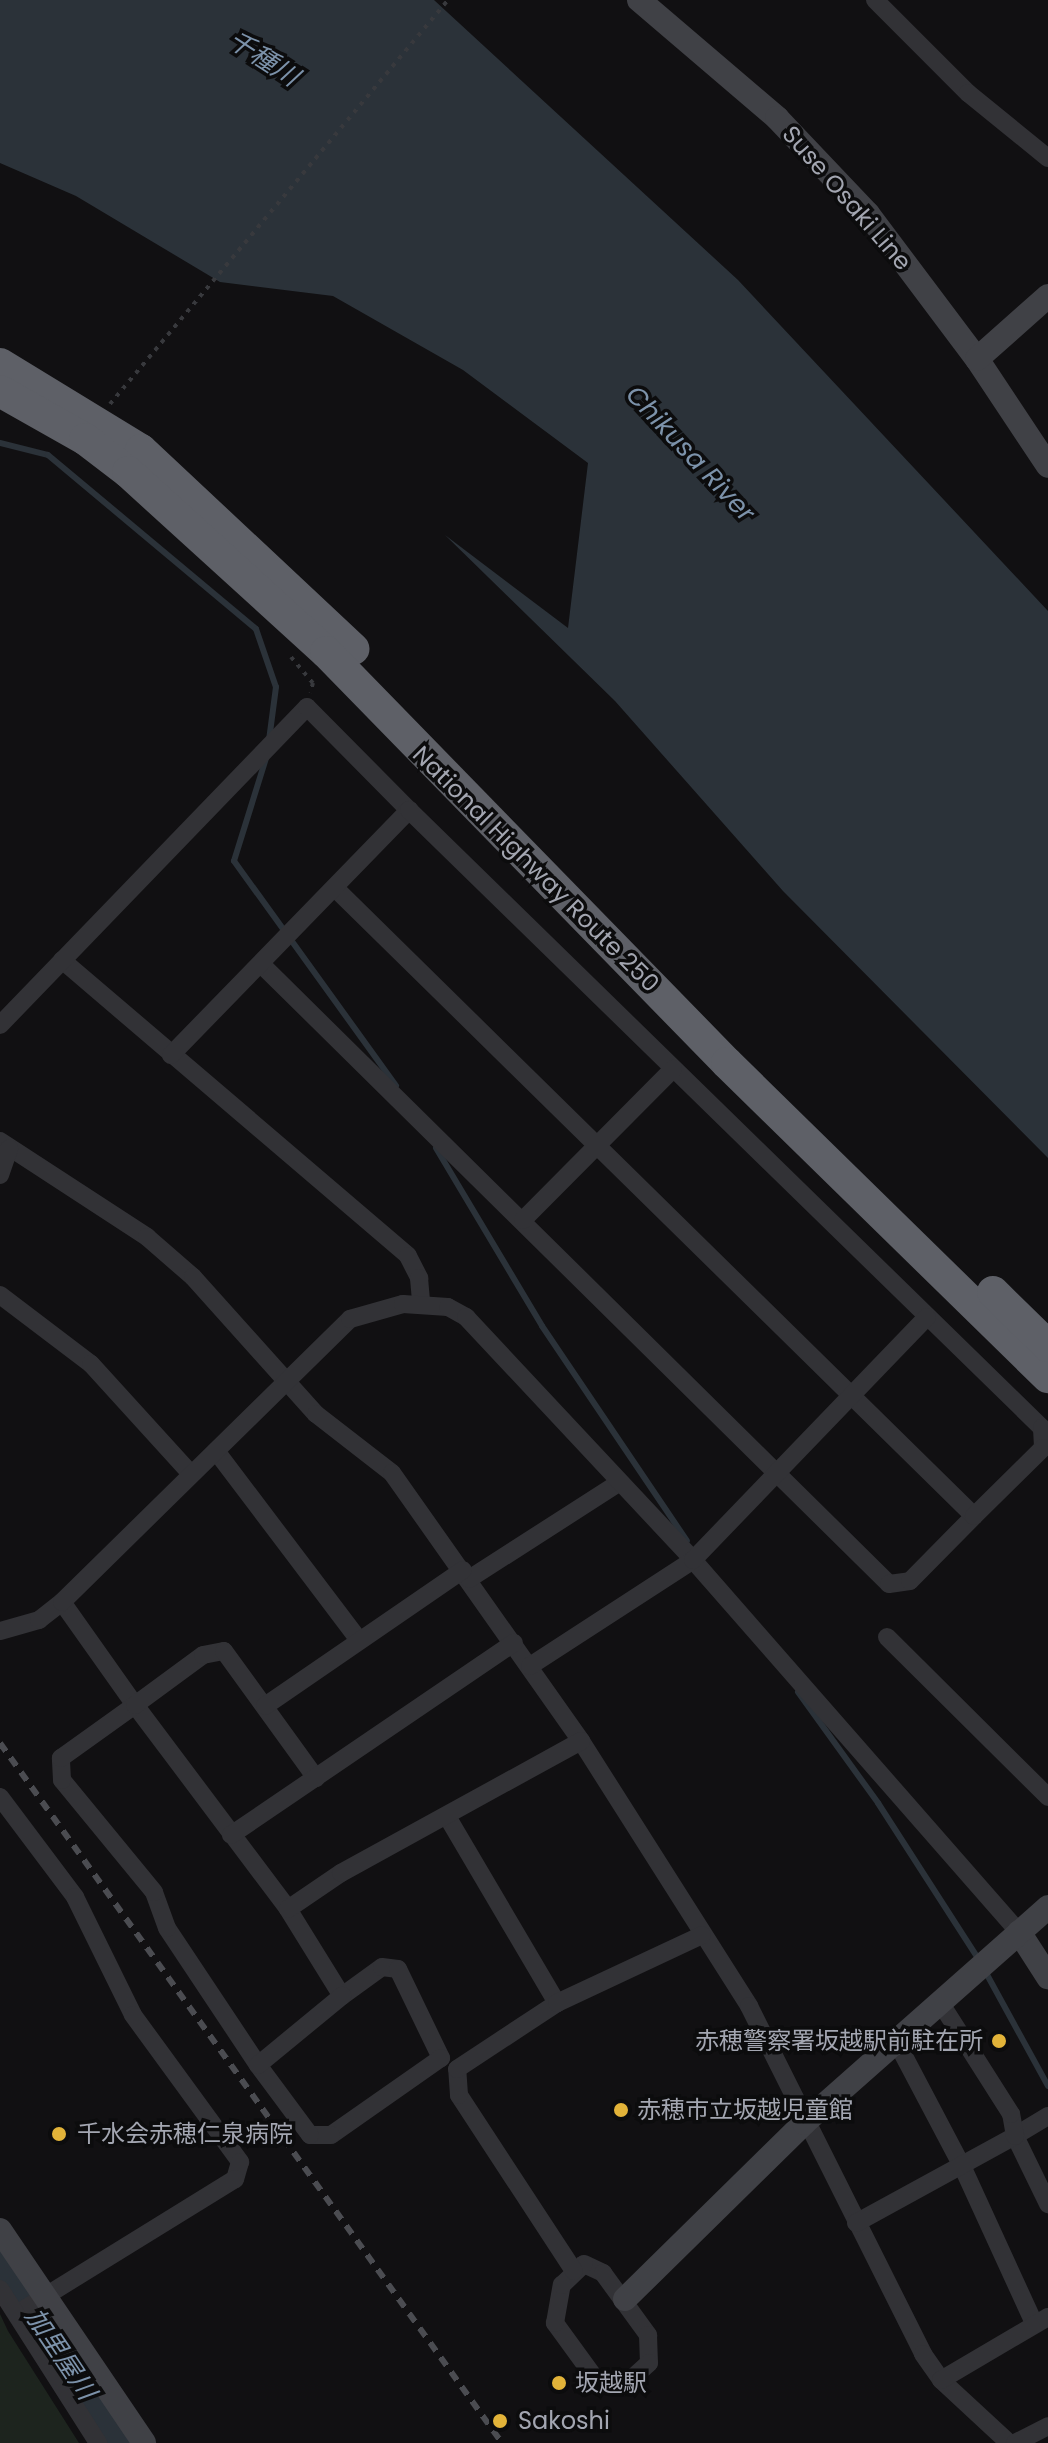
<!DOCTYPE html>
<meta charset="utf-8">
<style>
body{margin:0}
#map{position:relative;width:1048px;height:2443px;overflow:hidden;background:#111012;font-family:Poppins,"Noto Sans JP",sans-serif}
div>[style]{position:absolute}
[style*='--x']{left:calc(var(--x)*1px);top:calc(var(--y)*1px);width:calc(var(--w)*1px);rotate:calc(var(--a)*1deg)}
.green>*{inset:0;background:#1d241e}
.water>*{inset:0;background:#2b3239}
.stream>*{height:6px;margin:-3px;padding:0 3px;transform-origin:3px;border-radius:3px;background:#2b3239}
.river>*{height:36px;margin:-18px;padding:0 18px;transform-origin:18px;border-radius:18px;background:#2b3239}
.path>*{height:4px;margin-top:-2px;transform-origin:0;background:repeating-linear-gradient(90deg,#38393d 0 4px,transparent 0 10px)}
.street>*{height:18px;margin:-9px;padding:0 9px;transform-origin:9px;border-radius:9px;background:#323236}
.secondary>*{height:24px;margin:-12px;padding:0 12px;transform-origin:12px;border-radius:12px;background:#404146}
.highway>*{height:32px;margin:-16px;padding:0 16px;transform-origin:16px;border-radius:16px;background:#5e6067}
.rail>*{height:6px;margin-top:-3px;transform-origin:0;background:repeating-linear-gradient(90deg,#4b4c51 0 10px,transparent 0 18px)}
.dots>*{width:22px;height:22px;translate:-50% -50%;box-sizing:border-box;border:4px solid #0c0c0d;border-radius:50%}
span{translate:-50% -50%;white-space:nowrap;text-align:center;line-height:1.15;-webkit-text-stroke:7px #0c0c0d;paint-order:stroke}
.street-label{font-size:24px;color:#a3a6b1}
.poi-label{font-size:24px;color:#a3a6b1}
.right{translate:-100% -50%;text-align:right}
.left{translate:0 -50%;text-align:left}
.water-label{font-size:26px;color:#7c92aa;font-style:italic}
</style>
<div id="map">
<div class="green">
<div style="clip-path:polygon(0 2314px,8px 2331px,79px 2443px,0 2443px)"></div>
</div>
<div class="water">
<div style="clip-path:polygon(0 0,434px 0,738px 280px,1048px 611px,1048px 1158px,783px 891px,615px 701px,445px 535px,568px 628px,588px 463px,463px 370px,333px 296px,220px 282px,76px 196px,0 163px)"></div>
</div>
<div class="stream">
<div style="--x:0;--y:443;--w:49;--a:14"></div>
<div style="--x:48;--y:455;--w:271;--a:39.9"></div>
<div style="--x:256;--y:629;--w:61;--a:71"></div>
<div style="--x:276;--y:687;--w:53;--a:97.5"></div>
<div style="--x:267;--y:755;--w:111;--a:107.3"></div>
<div style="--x:234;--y:861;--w:277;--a:54.2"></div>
<div style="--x:436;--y:1148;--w:207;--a:59.2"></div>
<div style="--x:542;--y:1326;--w:259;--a:56"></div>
<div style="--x:798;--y:1692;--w:137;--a:54.2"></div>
<div style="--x:878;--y:1803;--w:188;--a:57.2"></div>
<div style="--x:985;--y:1971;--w:131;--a:61.3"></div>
</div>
<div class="river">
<div style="--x:0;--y:2264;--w:216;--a:56.2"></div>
</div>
<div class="path">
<div style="--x:110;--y:404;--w:527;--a:-50.08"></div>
<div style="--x:291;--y:657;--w:34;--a:50"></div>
<div style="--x:313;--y:683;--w:10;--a:107"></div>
</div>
<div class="street">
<div style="--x:875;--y:0;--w:132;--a:45"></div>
<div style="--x:968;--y:93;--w:103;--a:39.1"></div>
<div style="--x:62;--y:960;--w:455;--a:40.5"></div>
<div style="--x:408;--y:1256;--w:25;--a:63"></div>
<div style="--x:419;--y:1278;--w:25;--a:85"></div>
<div style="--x:261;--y:964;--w:882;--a:44.63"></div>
<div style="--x:889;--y:1584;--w:21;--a:-8"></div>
<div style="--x:910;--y:1581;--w:91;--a:-45.4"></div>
<div style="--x:974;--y:1516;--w:896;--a:-135.5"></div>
<div style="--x:0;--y:1025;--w:442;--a:-46"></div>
<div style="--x:307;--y:707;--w:145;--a:45.3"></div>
<div style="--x:171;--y:1055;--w:342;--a:-45.8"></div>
<div style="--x:409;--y:810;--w:885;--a:44.31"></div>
<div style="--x:1042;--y:1428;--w:20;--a:87"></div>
<div style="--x:1043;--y:1448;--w:97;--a:135.4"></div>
<div style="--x:0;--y:1141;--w:176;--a:33.1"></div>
<div style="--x:147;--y:1237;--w:61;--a:41"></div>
<div style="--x:193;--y:1277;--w:184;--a:48.1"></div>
<div style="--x:316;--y:1414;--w:96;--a:37.8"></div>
<div style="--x:392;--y:1473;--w:328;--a:54.8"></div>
<div style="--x:581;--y:1741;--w:314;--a:57.6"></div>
<div style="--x:749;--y:2006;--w:389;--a:63.4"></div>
<div style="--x:923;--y:2354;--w:32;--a:55"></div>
<div style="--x:941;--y:2380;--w:93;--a:42.8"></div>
<div style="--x:0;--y:1175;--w:28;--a:-71"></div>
<div style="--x:523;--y:1220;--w:213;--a:-45.2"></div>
<div style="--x:0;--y:1295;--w:114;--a:37.2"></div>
<div style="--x:91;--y:1364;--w:149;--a:47.7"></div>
<div style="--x:216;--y:1451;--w:236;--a:52.9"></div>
<div style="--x:469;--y:1579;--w:179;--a:-32.7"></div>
<div style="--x:62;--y:1602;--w:126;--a:54.7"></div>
<div style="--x:135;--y:1705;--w:255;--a:53.1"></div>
<div style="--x:288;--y:1909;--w:102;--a:58.2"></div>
<div style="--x:342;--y:1996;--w:49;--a:-35.9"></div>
<div style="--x:382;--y:1967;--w:16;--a:7"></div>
<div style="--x:398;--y:1969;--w:99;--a:64.2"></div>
<div style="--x:441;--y:2058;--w:134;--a:145"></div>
<div style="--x:331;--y:2135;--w:21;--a:180"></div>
<div style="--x:310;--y:2135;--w:87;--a:-126.6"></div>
<div style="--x:258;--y:2065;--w:164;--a:-123.6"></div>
<div style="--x:167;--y:1928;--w:38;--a:-110"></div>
<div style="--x:154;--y:1892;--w:145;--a:-129.4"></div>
<div style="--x:62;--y:1780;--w:22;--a:-93"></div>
<div style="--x:61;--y:1758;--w:91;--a:-35.6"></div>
<div style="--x:135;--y:1705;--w:84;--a:-36.3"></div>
<div style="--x:203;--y:1655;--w:21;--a:-11"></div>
<div style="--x:224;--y:1651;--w:157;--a:54.1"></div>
<div style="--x:0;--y:1631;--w:41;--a:-15.8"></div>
<div style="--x:39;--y:1620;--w:29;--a:-38"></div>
<div style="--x:62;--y:1602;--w:404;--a:-44.5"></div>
<div style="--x:350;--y:1319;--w:55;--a:-15.8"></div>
<div style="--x:403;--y:1304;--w:45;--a:3.8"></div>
<div style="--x:448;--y:1307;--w:21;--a:29"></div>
<div style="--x:466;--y:1317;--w:333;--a:46.9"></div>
<div style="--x:693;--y:1560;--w:495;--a:48.8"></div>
<div style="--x:887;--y:1637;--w:227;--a:44.8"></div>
<div style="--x:530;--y:1666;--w:194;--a:-33"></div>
<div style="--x:693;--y:1560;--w:337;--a:-46.1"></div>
<div style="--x:265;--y:1706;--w:240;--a:-34.5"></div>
<div style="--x:0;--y:1797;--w:125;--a:53.1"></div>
<div style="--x:75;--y:1897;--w:131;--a:63.8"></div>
<div style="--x:133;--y:2015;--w:182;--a:53.9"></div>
<div style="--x:240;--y:2162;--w:18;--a:106"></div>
<div style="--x:235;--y:2179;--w:255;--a:148.3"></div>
<div style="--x:448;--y:1818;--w:215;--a:59.5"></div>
<div style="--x:231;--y:1835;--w:342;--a:-34.2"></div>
<div style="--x:288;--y:1909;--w:64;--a:-34.2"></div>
<div style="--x:341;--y:1873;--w:274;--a:-28.8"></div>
<div style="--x:896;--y:2041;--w:144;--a:62.2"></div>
<div style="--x:963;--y:2168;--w:170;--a:65.4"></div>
<div style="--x:258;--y:2065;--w:109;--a:-39.4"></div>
<div style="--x:1048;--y:2116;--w:39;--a:149"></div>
<div style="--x:1015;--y:2136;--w:76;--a:64.1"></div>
<div style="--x:856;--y:2223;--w:181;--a:-28.7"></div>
<div style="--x:1015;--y:2136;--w:22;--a:-100"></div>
<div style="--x:1011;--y:2114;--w:133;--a:-122.4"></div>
<div style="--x:584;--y:2264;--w:21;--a:25"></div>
<div style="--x:603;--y:2273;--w:77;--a:54"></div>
<div style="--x:648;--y:2335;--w:28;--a:88"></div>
<div style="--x:649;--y:2363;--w:36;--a:138"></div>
<div style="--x:622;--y:2387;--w:22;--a:-175"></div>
<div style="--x:600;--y:2385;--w:77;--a:-126"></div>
<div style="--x:555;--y:2323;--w:39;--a:-80"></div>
<div style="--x:562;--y:2285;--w:30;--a:-44"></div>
<div style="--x:574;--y:2271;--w:210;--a:-123.2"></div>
<div style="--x:459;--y:2095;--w:26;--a:-94"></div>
<div style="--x:457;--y:2069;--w:120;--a:-33.4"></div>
<div style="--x:557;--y:2003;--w:160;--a:-25.1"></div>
<div style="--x:0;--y:2289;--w:183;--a:57.5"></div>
<div style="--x:941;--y:2380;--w:124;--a:-30.5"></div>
<div style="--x:1015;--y:2443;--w:37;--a:-27"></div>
</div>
<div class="secondary">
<div style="--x:639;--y:0;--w:182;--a:40.5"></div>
<div style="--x:777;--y:118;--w:132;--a:46.5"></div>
<div style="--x:868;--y:214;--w:181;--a:53.1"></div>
<div style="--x:977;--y:359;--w:128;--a:56.4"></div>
<div style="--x:977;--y:359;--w:95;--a:-41.6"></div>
<div style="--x:1019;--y:1932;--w:54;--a:57.2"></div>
<div style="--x:0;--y:2230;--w:257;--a:55.9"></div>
<div style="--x:625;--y:2299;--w:251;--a:-44.5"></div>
<div style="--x:804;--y:2123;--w:326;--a:-41.5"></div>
</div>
<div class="highway">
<div style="--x:0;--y:364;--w:165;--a:31.4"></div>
<div style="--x:141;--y:450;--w:291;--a:43.1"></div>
<div style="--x:0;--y:391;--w:98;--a:29.5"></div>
<div style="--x:85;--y:439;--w:54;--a:37.5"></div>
<div style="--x:128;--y:472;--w:268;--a:42.3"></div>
<div style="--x:326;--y:652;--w:574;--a:45.71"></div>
<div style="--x:727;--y:1063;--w:449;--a:44.4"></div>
<div style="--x:993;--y:1292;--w:77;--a:44.5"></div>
</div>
<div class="rail">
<div style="--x:0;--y:1743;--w:861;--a:54.35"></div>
</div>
<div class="dots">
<div style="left:999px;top:2041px;background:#e2b339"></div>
<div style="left:621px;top:2110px;background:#e2b339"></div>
<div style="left:59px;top:2134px;background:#e2b339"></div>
<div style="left:559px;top:2383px;background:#e2b339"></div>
<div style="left:500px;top:2421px;background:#e2b339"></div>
</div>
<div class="street-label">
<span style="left:847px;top:198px;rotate:49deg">Suse Osaki Line</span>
<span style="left:536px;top:869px;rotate:45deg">National Highway Route 250</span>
</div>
<div class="poi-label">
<span class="right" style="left:983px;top:2041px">赤穂警察署坂越駅前駐在所</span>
<span class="left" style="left:637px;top:2110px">赤穂市立坂越児童館</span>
<span class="left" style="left:77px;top:2134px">千水会赤穂仁泉病院</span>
<span class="left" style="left:575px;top:2383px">坂越駅</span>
<span class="left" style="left:518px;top:2421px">Sakoshi</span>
</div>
<div class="water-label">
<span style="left:263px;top:59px;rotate:33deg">千種川</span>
<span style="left:690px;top:454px;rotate:47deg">Chikusa River</span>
<span style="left:60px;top:2354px;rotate:56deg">加里屋川</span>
</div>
</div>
